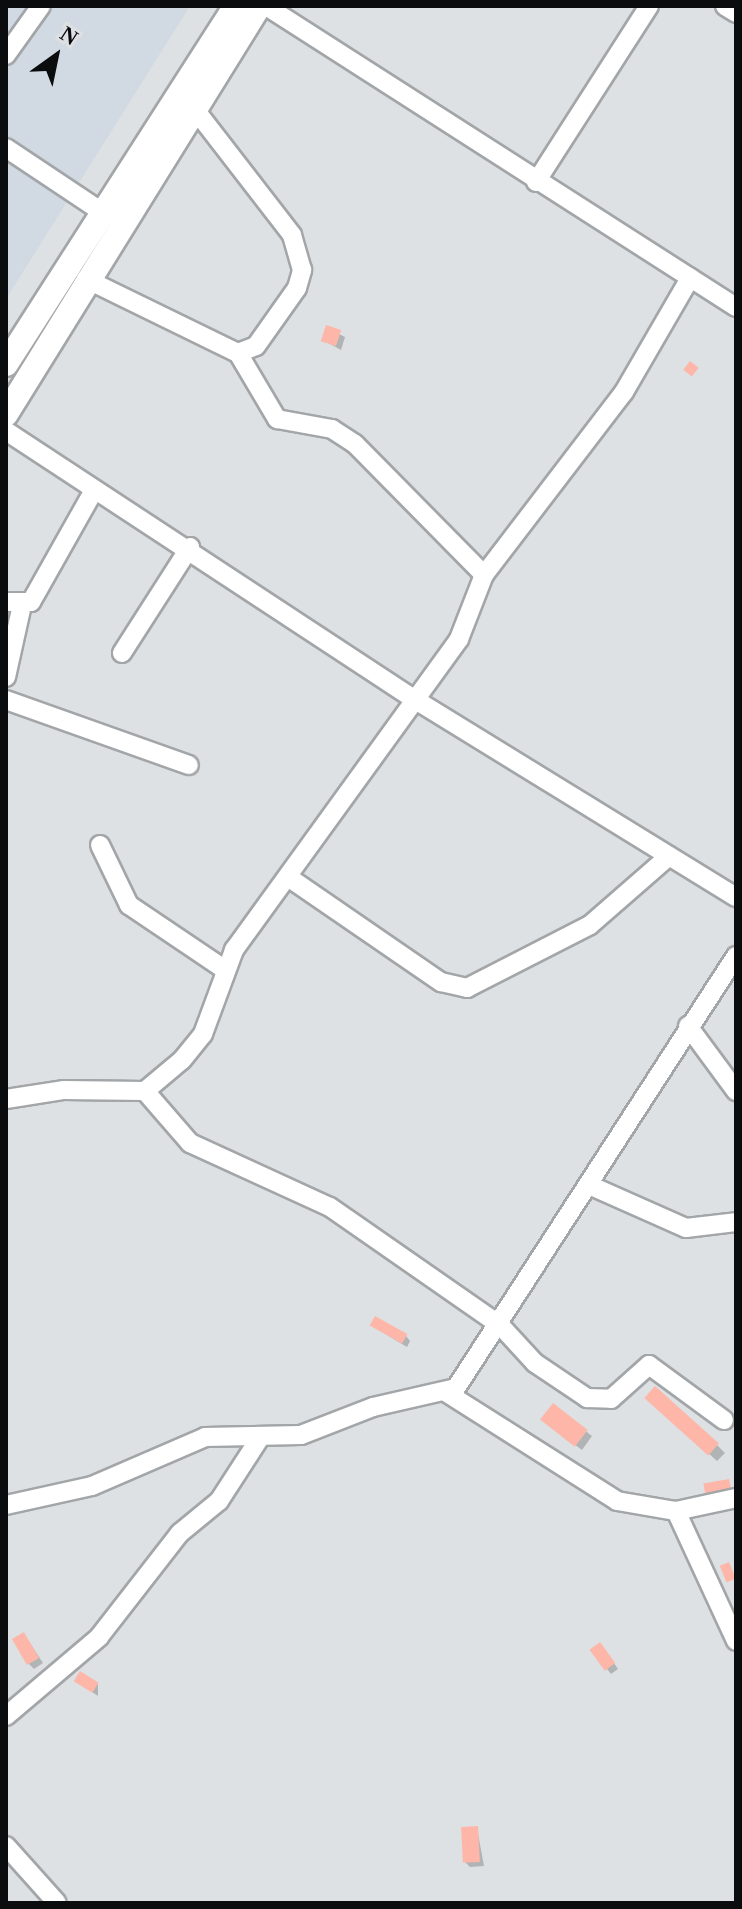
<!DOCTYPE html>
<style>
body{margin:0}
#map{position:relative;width:742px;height:1909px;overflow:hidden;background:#dee1e3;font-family:Georgia,serif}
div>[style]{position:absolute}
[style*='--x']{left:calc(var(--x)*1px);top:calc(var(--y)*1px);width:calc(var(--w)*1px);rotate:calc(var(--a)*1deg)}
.built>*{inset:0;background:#d1d9e2}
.shadow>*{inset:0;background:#0003}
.building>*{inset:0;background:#feb6a9;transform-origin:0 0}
.roads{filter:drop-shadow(2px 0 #a3a6a8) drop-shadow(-2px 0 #a3a6a8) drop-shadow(0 2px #a3a6a8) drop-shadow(0 -2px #a3a6a8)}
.minor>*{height:18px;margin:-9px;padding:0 9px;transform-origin:9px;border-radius:9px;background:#fff}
.major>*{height:24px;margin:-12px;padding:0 12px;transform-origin:12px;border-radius:12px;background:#fff}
span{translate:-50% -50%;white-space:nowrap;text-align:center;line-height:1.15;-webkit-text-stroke:6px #dee1e3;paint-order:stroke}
.frame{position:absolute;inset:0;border:8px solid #0b0c0d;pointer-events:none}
.north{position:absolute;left:16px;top:16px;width:80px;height:80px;-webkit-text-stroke:6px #dee1e3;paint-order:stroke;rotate:33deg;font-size:22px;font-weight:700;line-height:32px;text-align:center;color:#0b0c0d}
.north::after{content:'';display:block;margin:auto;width:28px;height:36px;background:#0b0c0d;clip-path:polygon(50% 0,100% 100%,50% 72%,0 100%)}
</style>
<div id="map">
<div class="built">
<div style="clip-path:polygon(6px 6px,190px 6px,6px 299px)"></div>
</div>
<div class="shadow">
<div style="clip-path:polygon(327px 328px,345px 337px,341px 350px,323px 340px)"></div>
<div style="clip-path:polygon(377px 1329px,406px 1336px,410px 1341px,407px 1347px)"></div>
<div style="clip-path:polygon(655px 1405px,717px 1445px,725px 1453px,717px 1461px)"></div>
<div style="clip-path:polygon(553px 1406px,592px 1436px,582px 1450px,548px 1424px)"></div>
<div style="clip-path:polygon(28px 1640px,43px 1663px,34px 1669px,29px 1664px)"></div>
<div style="clip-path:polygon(592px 1650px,605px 1650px,618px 1669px,611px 1674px)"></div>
<div style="clip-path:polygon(98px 1684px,98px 1696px,82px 1685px)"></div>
<div style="clip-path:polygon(477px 1828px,484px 1866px,470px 1867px,465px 1862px)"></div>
</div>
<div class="building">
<div style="left:326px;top:325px;width:16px;height:17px;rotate:18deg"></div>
<div style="left:690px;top:361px;width:11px;height:11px;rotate:38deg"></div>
<div style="left:375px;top:1316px;width:37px;height:11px;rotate:29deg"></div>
<div style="left:655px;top:1386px;width:86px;height:16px;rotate:42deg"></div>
<div style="left:553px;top:1403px;width:44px;height:21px;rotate:38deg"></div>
<div style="left:729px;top:1479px;width:11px;height:26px;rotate:80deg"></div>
<div style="left:729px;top:1562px;width:18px;height:10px;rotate:68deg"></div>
<div style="left:24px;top:1632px;width:30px;height:14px;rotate:60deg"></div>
<div style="left:600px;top:1642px;width:26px;height:13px;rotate:54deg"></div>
<div style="left:80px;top:1671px;width:22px;height:12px;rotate:32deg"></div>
<div style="left:478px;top:1826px;width:36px;height:17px;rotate:87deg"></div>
</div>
<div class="roads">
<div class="minor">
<div style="--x:266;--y:6;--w:558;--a:32.64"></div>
<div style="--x:725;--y:6;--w:13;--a:32"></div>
<div style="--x:6;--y:55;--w:60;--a:-54.5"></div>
<div style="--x:6;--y:148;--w:115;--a:33.7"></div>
<div style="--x:536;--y:182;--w:209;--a:-57.3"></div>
<div style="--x:86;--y:279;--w:169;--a:26"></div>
<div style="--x:238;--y:353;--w:19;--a:-21"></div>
<div style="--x:256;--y:346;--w:71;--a:-54.7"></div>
<div style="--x:297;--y:288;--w:19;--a:-74"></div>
<div style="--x:302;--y:270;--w:36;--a:-106"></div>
<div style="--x:292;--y:235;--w:160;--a:-127.7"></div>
<div style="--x:238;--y:353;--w:77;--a:59.4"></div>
<div style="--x:277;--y:419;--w:56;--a:10.3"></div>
<div style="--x:332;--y:429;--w:27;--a:33"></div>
<div style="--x:355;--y:444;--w:184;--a:45.4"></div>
<div style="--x:6;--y:431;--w:488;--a:33.3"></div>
<div style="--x:414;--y:699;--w:378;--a:31.6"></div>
<div style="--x:6;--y:602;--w:25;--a:0"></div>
<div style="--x:31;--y:602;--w:126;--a:-60.6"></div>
<div style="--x:122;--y:653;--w:126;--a:-57.3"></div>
<div style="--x:6;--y:677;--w:74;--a:-77.5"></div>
<div style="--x:6;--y:700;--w:194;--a:19.6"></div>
<div style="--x:100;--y:845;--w:67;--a:64.2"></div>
<div style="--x:129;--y:905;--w:115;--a:34"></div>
<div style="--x:288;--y:877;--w:186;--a:34.5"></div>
<div style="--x:441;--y:982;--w:27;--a:13"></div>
<div style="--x:467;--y:988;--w:138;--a:-27.1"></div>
<div style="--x:590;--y:925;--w:105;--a:-41.1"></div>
<div style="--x:688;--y:1026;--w:81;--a:53.6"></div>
<div style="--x:145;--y:1091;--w:69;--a:49.1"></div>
<div style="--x:190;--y:1143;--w:154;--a:24.6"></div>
<div style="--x:330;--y:1207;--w:207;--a:34.8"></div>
<div style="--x:500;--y:1325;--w:52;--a:47.4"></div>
<div style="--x:535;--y:1363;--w:63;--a:33.9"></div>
<div style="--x:587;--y:1398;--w:24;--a:2"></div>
<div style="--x:611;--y:1399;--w:51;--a:-41.8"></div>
<div style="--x:649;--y:1365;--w:93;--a:36.3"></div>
<div style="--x:6;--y:1099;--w:59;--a:-8.8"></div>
<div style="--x:64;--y:1090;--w:81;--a:0.7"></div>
<div style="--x:145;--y:1091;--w:48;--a:-40"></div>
<div style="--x:182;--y:1060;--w:33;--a:-51"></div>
<div style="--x:203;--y:1034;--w:90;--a:-69.7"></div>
<div style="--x:234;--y:950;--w:384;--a:-54.1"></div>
<div style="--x:459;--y:639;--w:69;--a:-68.7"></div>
<div style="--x:484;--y:575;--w:230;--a:-52.6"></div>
<div style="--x:624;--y:392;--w:132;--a:-59.9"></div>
<div style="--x:589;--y:1185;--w:106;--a:23.9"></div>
<div style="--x:686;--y:1228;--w:50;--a:-6.8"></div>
<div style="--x:447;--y:1393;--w:201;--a:32.4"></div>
<div style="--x:617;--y:1501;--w:60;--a:9.6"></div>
<div style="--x:676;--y:1511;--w:61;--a:-12.2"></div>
<div style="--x:6;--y:1505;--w:88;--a:-12.5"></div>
<div style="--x:92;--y:1486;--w:123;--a:-23.4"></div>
<div style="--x:205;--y:1437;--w:96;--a:-1.2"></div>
<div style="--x:301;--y:1435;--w:77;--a:-21.3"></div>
<div style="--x:373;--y:1407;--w:85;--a:-12.9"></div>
<div style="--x:456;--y:1388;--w:515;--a:-57.05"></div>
<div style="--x:676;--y:1511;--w:143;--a:65.2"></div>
<div style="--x:6;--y:1716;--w:122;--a:-40.3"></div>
<div style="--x:99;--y:1637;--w:132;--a:-52.1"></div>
<div style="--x:180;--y:1533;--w:50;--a:-39.4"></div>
<div style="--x:219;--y:1501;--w:77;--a:-57.1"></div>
<div style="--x:6;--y:1846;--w:76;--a:48.2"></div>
</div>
<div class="major">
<div style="--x:6;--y:364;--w:426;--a:-57.3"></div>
<div style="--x:6;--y:414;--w:480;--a:-58.2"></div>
</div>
</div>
<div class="frame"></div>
<div class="north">N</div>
</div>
